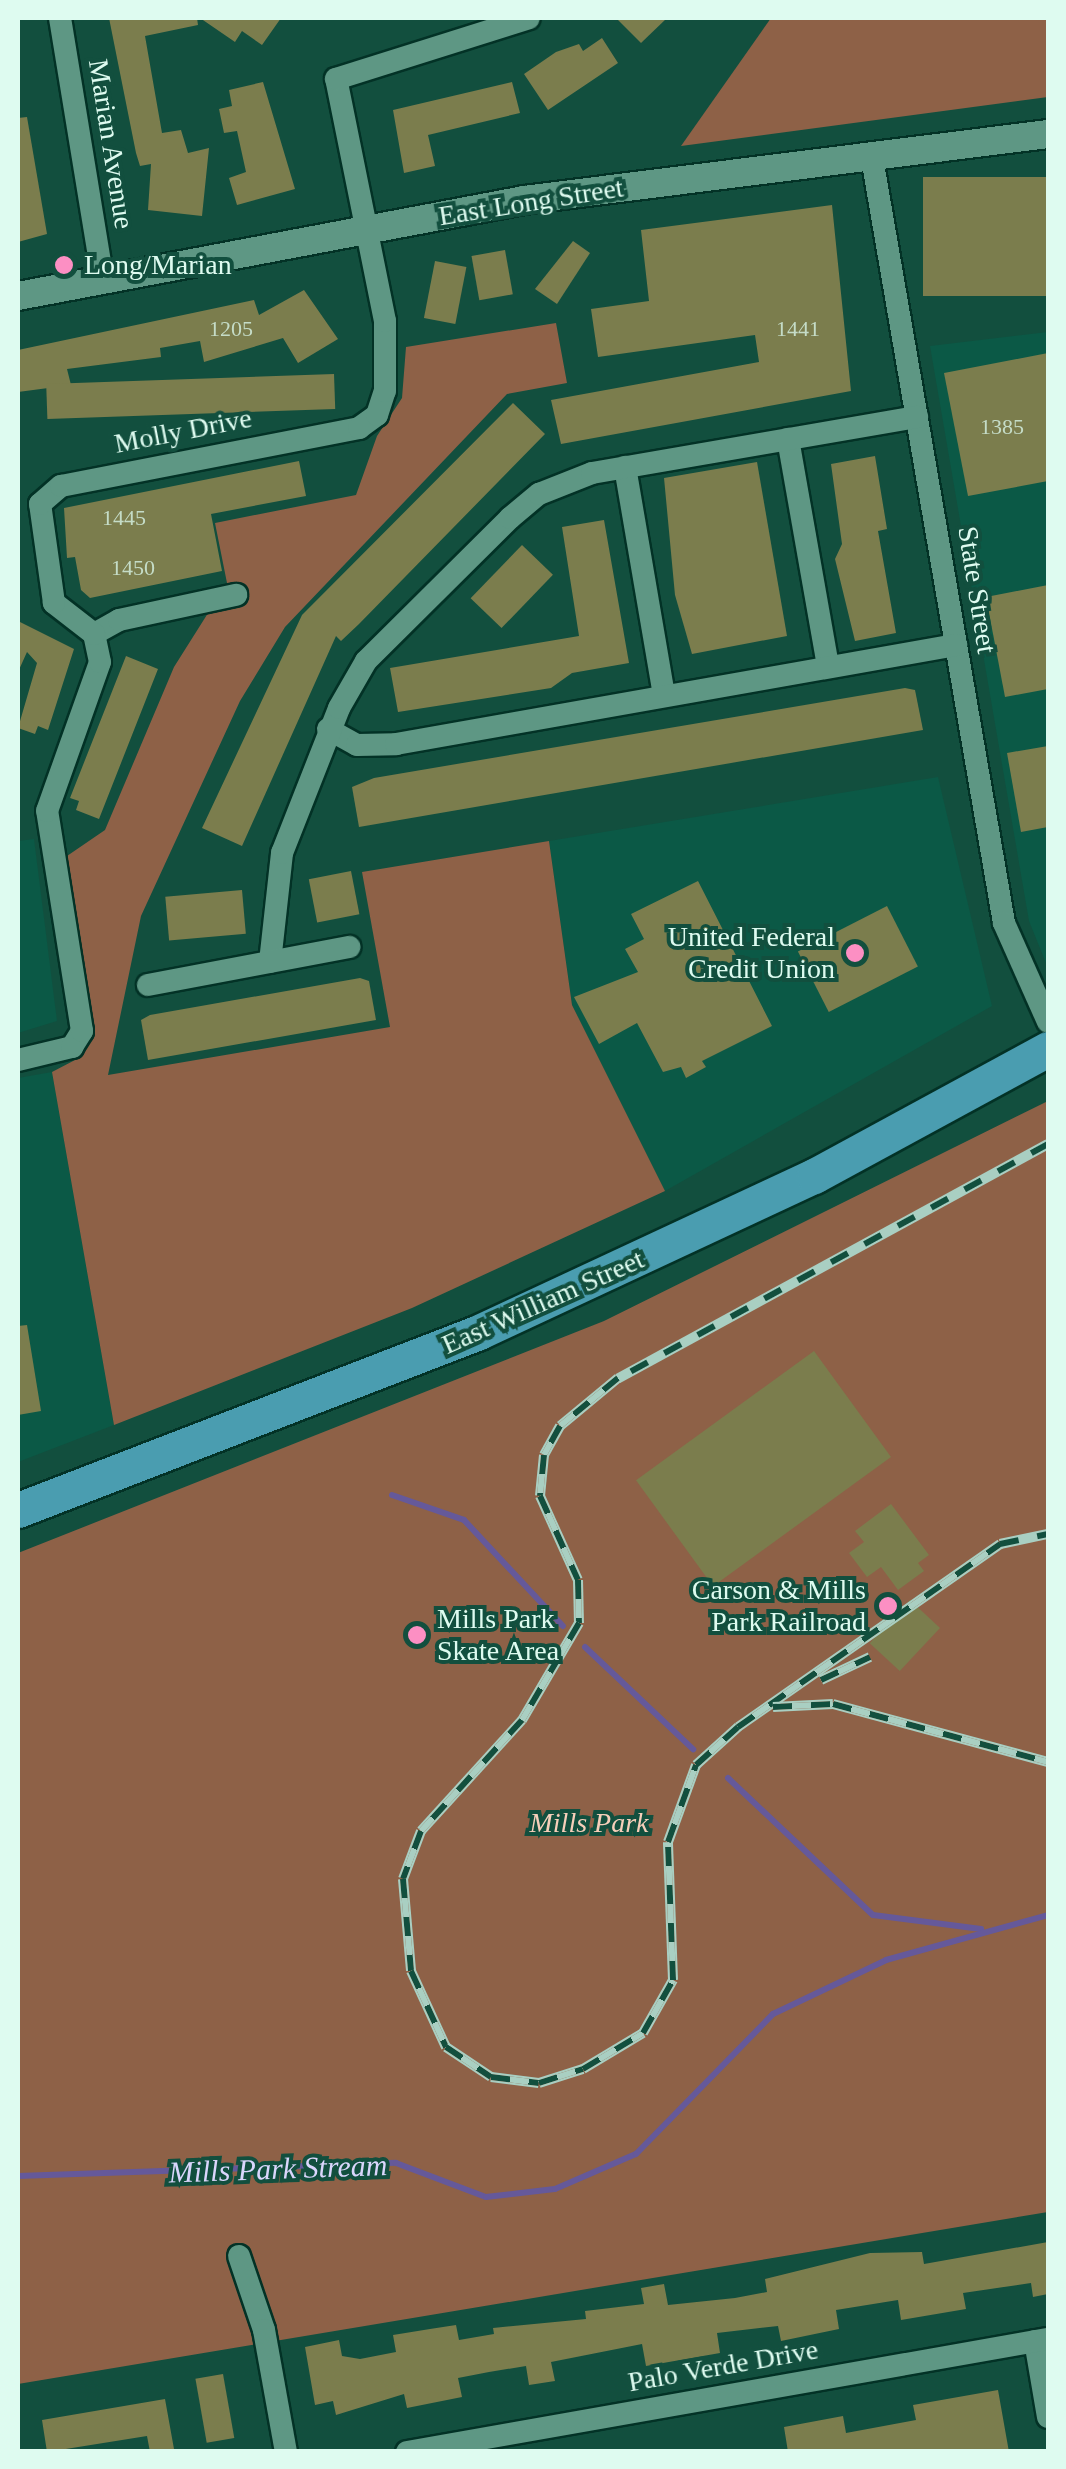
<!DOCTYPE html>
<style>
body{margin:0}
#map{position:relative;width:1066px;height:2469px;overflow:hidden;background:#124f3e;font-family:Georgia,serif}
div>[style]{position:absolute}
[style*='--x']{left:calc(var(--x)*1px);top:calc(var(--y)*1px);width:calc(var(--w)*1px);rotate:calc(var(--a)*1deg)}
.built>*{inset:0;background:#0b5946}
.green>*{inset:0;background:#8e6147}
.stream>*{height:6px;margin:-3px;padding:0 3px;transform-origin:3px;border-radius:3px;background:#65599a}
.building>*{inset:0;background:#7b7d4d;transform-origin:0 0}
.roads{filter:drop-shadow(2px 0 #033226) drop-shadow(-2px 0 #033226) drop-shadow(0 2px #033226) drop-shadow(0 -2px #033226)}
.minor>*{height:22px;margin:-11px;padding:0 11px;transform-origin:11px;border-radius:11px;background:#5e9784}
.tertiary>*{height:28px;margin:-14px;padding:0 14px;transform-origin:14px;border-radius:14px;background:#5e9784}
.primary>*{height:35px;margin:-17.5px;padding:0 17.5px;transform-origin:17.5px;border-radius:17.5px;background:#4a9db0}
.rail>*{height:10px;margin-top:-5px;transform-origin:0;background:repeating-linear-gradient(90deg,#124f3e 0 19px,#a9cfc2 0 38px);box-sizing:border-box;border-block:2px solid #a9cfc2}
.dots>*{width:28px;height:28px;translate:-50% -50%;box-sizing:border-box;border:5px solid #124f3e;border-radius:50%}
span{translate:-50% -50%;white-space:nowrap;text-align:center;line-height:1.15;-webkit-text-stroke:8px #124f3e;paint-order:stroke}
.number-label{font-size:22px;color:#c5dcc7}
.number-label span{-webkit-text-stroke-width:0}
.street-label{font-size:28px;color:#defbf0}
.poi-label{font-size:28px;color:#defbf0}
.left{translate:0 -50%;text-align:left}
.right{translate:-100% -50%;text-align:right}
.park-label{font-size:28px;color:#f6cfba;font-style:italic}
.water-label{font-size:30px;color:#dad6fc;font-style:italic}
.frame{position:absolute;inset:0;border:20px solid #defbf0;pointer-events:none}
</style>
<div id="map">
<div class="built">
<div style="clip-path:polygon(1048px 332px,1048px 968px,1029px 921px,930px 346px)"></div>
<div style="clip-path:polygon(938px 777px,992px 1006px,665px 1191px,572px 1005px,549px 841px)"></div>
<div style="clip-path:polygon(34px 839px,57px 1021px,18px 1033px,18px 841px)"></div>
<div style="clip-path:polygon(52px 1072px,114px 1425px,18px 1462px,18px 1078px)"></div>
</div>
<div class="green">
<div style="clip-path:polygon(771px 18px,1048px 18px,1048px 97px,681px 146px)"></div>
<div style="clip-path:polygon(556px 323px,567px 383px,507px 394px,285px 627px,240px 701px,141px 916px,108px 1075px,390px 1027px,362px 872px,549px 841px,572px 1005px,665px 1191px,412px 1308px,114px 1425px,52px 1072px,75px 1060px,91px 1020px,67px 856px,105px 830px,174px 667px,227px 583px,215px 523px,356px 495px,377px 436px,402px 398px,406px 347px)"></div>
<div style="clip-path:polygon(1048px 1101px,1048px 2212px,18px 2384px,18px 1553px,604px 1321px)"></div>
</div>
<div class="stream">
<div style="--x:392;--y:1495;--w:76;--a:19.1"></div>
<div style="--x:464;--y:1520;--w:145;--a:47"></div>
<div style="--x:585;--y:1647;--w:149;--a:43.4"></div>
<div style="--x:728;--y:1778;--w:199;--a:43.4"></div>
<div style="--x:873;--y:1915;--w:109;--a:7.4"></div>
<div style="--x:18;--y:2176;--w:378;--a:-2"></div>
<div style="--x:396;--y:2163;--w:96;--a:20.7"></div>
<div style="--x:486;--y:2197;--w:69;--a:-6.6"></div>
<div style="--x:555;--y:2189;--w:88;--a:-23.4"></div>
<div style="--x:636;--y:2154;--w:196;--a:-45.6"></div>
<div style="--x:773;--y:2014;--w:125;--a:-25.5"></div>
<div style="--x:886;--y:1960;--w:168;--a:-15.5"></div>
</div>
<div class="building">
<div style="clip-path:polygon(109px 18px,197px 18px,198px 25px,145px 36px,162px 133px,181px 130px,188px 153px,209px 148px,202px 216px,148px 210px,151px 164px,140px 166px,136px 153px)"></div>
<div style="clip-path:polygon(200px 18px,281px 18px,262px 45px,242px 31px,235px 42px)"></div>
<div style="clip-path:polygon(616px 18px,667px 18px,641px 43px)"></div>
<div style="clip-path:polygon(602px 38px,618px 63px,548px 110px,524px 74px,556px 52px,579px 44px,583px 51px)"></div>
<div style="clip-path:polygon(263px 82px,295px 189px,237px 205px,229px 178px,246px 172px,237px 131px,224px 133px,219px 109px,232px 106px,229px 90px)"></div>
<div style="clip-path:polygon(512px 82px,520px 113px,428px 135px,435px 166px,404px 173px,393px 110px)"></div>
<div style="clip-path:polygon(27px 117px,47px 234px,18px 242px,18px 118px)"></div>
<div style="left:1048px;top:177px;width:119px;height:125px;rotate:90deg"></div>
<div style="clip-path:polygon(832px 205px,851px 391px,561px 444px,551px 400px,759px 362px,755px 335px,598px 357px,591px 309px,649px 301px,641px 230px)"></div>
<div style="clip-path:polygon(573px 241px,590px 253px,557px 304px,535px 289px)"></div>
<div style="left:505px;top:250px;width:45px;height:34px;rotate:80deg"></div>
<div style="left:435px;top:261px;width:32px;height:58px;rotate:11deg"></div>
<div style="clip-path:polygon(304px 290px,338px 339px,298px 363px,283px 338px,204px 362px,200px 341px,160px 348px,161px 357px,67px 369px,71px 385px,18px 392px,18px 350px,254px 300px,259px 315px)"></div>
<div style="clip-path:polygon(1048px 353px,1048px 481px,968px 496px,944px 373px)"></div>
<div style="left:334px;top:374px;width:35px;height:288px;rotate:88deg"></div>
<div style="clip-path:polygon(513px 403px,545px 434px,359px 624px,341px 641px,336px 636px,242px 846px,202px 828px,302px 615px)"></div>
<div style="clip-path:polygon(875px 456px,887px 529px,878px 531px,896px 633px,855px 641px,835px 559px,842px 544px,831px 464px)"></div>
<div style="clip-path:polygon(299px 461px,306px 496px,211px 514px,222px 571px,90px 598px,81px 590px,75px 557px,67px 558px,64px 508px)"></div>
<div style="clip-path:polygon(757px 462px,787px 636px,692px 654px,675px 595px,664px 478px)"></div>
<div style="clip-path:polygon(604px 520px,629px 663px,572px 673px,551px 688px,398px 712px,390px 668px,579px 636px,562px 527px)"></div>
<div style="left:522px;top:545px;width:43px;height:74px;rotate:44deg"></div>
<div style="clip-path:polygon(1048px 585px,1048px 689px,1005px 697px,986px 597px)"></div>
<div style="clip-path:polygon(18px 621px,74px 649px,48px 730px,38px 726px,35px 734px,18px 728px,37px 663px,27px 652px,18px 672px)"></div>
<div style="clip-path:polygon(126px 656px,158px 669px,99px 819px,76px 810px,79px 801px,70px 798px)"></div>
<div style="clip-path:polygon(905px 688px,915px 690px,923px 730px,359px 827px,352px 787px,374px 778px)"></div>
<div style="clip-path:polygon(1048px 746px,1048px 827px,1021px 832px,1007px 753px)"></div>
<div style="left:351px;top:871px;width:44px;height:43px;rotate:79deg"></div>
<div style="clip-path:polygon(698px 881px,772px 1026px,702px 1061px,706px 1067px,686px 1078px,681px 1067px,663px 1072px,637px 1023px,599px 1044px,574px 997px,638px 972px,625px 949px,644px 939px,631px 914px)"></div>
<div style="left:242px;top:890px;width:44px;height:77px;rotate:85deg"></div>
<div style="left:887px;top:906px;width:68px;height:100px;rotate:63deg"></div>
<div style="clip-path:polygon(360px 978px,369px 981px,376px 1020px,148px 1060px,141px 1020px,150px 1015px)"></div>
<div style="clip-path:polygon(27px 1325px,41px 1411px,18px 1415px,18px 1326px)"></div>
<div style="left:814px;top:1351px;width:131px;height:220px;rotate:54deg"></div>
<div style="clip-path:polygon(891px 1504px,929px 1555px,918px 1563px,924px 1571px,898px 1590px,881px 1567px,867px 1577px,849px 1553px,864px 1542px,855px 1531px)"></div>
<div style="left:910px;top:1600px;width:41px;height:59px;rotate:43deg"></div>
<div style="clip-path:polygon(1048px 2242px,1048px 2294px,1033px 2297px,1031px 2283px,963px 2293px,966px 2309px,901px 2320px,898px 2300px,836px 2310px,839px 2329px,781px 2341px,778px 2326px,717px 2333px,720px 2353px,646px 2366px,642px 2344px,551px 2362px,555px 2381px,529px 2385px,526px 2366px,489px 2372px,458px 2378px,462px 2397px,407px 2408px,404px 2394px,336px 2415px,333px 2401px,315px 2405px,305px 2347px,339px 2340px,342px 2356px,360px 2359px,396px 2352px,393px 2335px,430px 2329px,456px 2325px,459px 2340px,494px 2334px,493px 2328px,586px 2319px,585px 2311px,644px 2304px,641px 2288px,664px 2284px,668px 2305px,735px 2298px,767px 2292px,765px 2279px,870px 2253px,922px 2252px,924px 2264px)"></div>
<div style="left:223px;top:2374px;width:65px;height:28px;rotate:80deg"></div>
<div style="clip-path:polygon(998px 2390px,1009px 2452px,788px 2452px,784px 2427px,843px 2416px,846px 2433px,916px 2420px,913px 2405px)"></div>
<div style="clip-path:polygon(165px 2399px,174px 2449px,150px 2452px,147px 2436px,47px 2452px,42px 2420px)"></div>
</div>
<div class="roads">
<div class="minor">
<div style="--x:60;--y:18;--w:266;--a:80.7"></div>
<div style="--x:872;--y:158;--w:776;--a:80.21"></div>
<div style="--x:1004;--y:923;--w:108;--a:66"></div>
<div style="--x:788;--y:439;--w:231;--a:80"></div>
<div style="--x:625;--y:467;--w:230;--a:80.3"></div>
<div style="--x:94;--y:634;--w:29;--a:-29"></div>
<div style="--x:119;--y:620;--w:120;--a:-12.1"></div>
<div style="--x:328;--y:729;--w:33;--a:29"></div>
<div style="--x:357;--y:745;--w:39;--a:-1"></div>
<div style="--x:396;--y:744;--w:569;--a:-10.03"></div>
<div style="--x:270;--y:962;--w:110;--a:-83.7"></div>
<div style="--x:282;--y:853;--w:156;--a:-68.5"></div>
<div style="--x:339;--y:708;--w:54;--a:-60.1"></div>
<div style="--x:366;--y:661;--w:203;--a:-44.8"></div>
<div style="--x:510;--y:518;--w:38;--a:-40"></div>
<div style="--x:539;--y:494;--w:57;--a:-21.6"></div>
<div style="--x:592;--y:473;--w:330;--a:-9.8"></div>
<div style="--x:148;--y:985;--w:205;--a:-10.7"></div>
<div style="--x:18;--y:1060;--w:56;--a:-13.5"></div>
<div style="--x:72;--y:1047;--w:19;--a:-58"></div>
<div style="--x:82;--y:1031;--w:223;--a:-99"></div>
<div style="--x:47;--y:811;--w:158;--a:-70.4"></div>
<div style="--x:100;--y:662;--w:29;--a:-102"></div>
<div style="--x:94;--y:634;--w:51;--a:-142.2"></div>
<div style="--x:54;--y:603;--w:100;--a:-98"></div>
<div style="--x:40;--y:504;--w:28;--a:-41"></div>
<div style="--x:61;--y:486;--w:304;--a:-11"></div>
<div style="--x:359;--y:428;--w:22;--a:-36"></div>
<div style="--x:377;--y:415;--w:25;--a:-72"></div>
<div style="--x:385;--y:391;--w:70;--a:-90"></div>
<div style="--x:385;--y:321;--w:247;--a:-101.4"></div>
<div style="--x:336;--y:79;--w:202;--a:-17.5"></div>
<div style="--x:239;--y:2256;--w:78;--a:71.3"></div>
<div style="--x:264;--y:2330;--w:124;--a:79.8"></div>
<div style="--x:1035;--y:2341;--w:77;--a:80.3"></div>
<div style="--x:407;--y:2452;--w:651;--a:-10"></div>
</div>
<div class="tertiary">
<div style="--x:18;--y:296;--w:515;--a:-10.74"></div>
<div style="--x:524;--y:200;--w:528;--a:-7.18"></div>
</div>
<div class="primary">
<div style="--x:18;--y:1510;--w:494;--a:-21.1"></div>
<div style="--x:479;--y:1332;--w:370;--a:-25"></div>
<div style="--x:814;--y:1176;--w:266;--a:-28.5"></div>
</div>
</div>
<div class="rail">
<div style="--x:1048;--y:1144;--w:490;--a:151.4"></div>
<div style="--x:618;--y:1378;--w:75;--a:140.4"></div>
<div style="--x:560;--y:1426;--w:33;--a:119"></div>
<div style="--x:544;--y:1455;--w:41;--a:95.6"></div>
<div style="--x:540;--y:1496;--w:92;--a:65.7"></div>
<div style="--x:578;--y:1580;--w:43;--a:88.7"></div>
<div style="--x:579;--y:1623;--w:113;--a:120.4"></div>
<div style="--x:522;--y:1720;--w:150;--a:132.3"></div>
<div style="--x:421;--y:1831;--w:51;--a:110.6"></div>
<div style="--x:403;--y:1879;--w:92;--a:85"></div>
<div style="--x:411;--y:1971;--w:84;--a:65.3"></div>
<div style="--x:446;--y:2047;--w:54;--a:33.7"></div>
<div style="--x:491;--y:2077;--w:48;--a:7.1"></div>
<div style="--x:539;--y:2083;--w:46;--a:-17.7"></div>
<div style="--x:583;--y:2069;--w:70;--a:-31"></div>
<div style="--x:643;--y:2033;--w:61;--a:-60.5"></div>
<div style="--x:673;--y:1980;--w:138;--a:-92.1"></div>
<div style="--x:668;--y:1842;--w:82;--a:-70"></div>
<div style="--x:696;--y:1765;--w:57;--a:-42.1"></div>
<div style="--x:738;--y:1727;--w:320;--a:-34.9"></div>
<div style="--x:1000;--y:1544;--w:49;--a:-11.8"></div>
<div style="--x:821;--y:1680;--w:54;--a:-25.1"></div>
<div style="--x:773;--y:1707;--w:60;--a:-2.9"></div>
<div style="--x:833;--y:1704;--w:223;--a:15.1"></div>
</div>
<div class="dots">
<div style="left:64px;top:265px;background:#fc8fc3"></div>
<div style="left:855px;top:953px;background:#fc8fc3"></div>
<div style="left:888px;top:1606px;background:#fc8fc3"></div>
<div style="left:417px;top:1635px;background:#fc8fc3"></div>
</div>
<div class="number-label">
<span style="left:231px;top:329px">1205</span>
<span style="left:798px;top:329px">1441</span>
<span style="left:1002px;top:427px">1385</span>
<span style="left:124px;top:518px">1445</span>
<span style="left:133px;top:568px">1450</span>
</div>
<div class="street-label">
<span style="left:111px;top:144px;rotate:81deg">Marian Avenue</span>
<span style="left:531px;top:202px;rotate:-9deg">East Long Street</span>
<span style="left:183px;top:431px;rotate:-11deg">Molly Drive</span>
<span style="left:977px;top:590px;rotate:81deg">State Street</span>
<span style="left:543px;top:1302px;rotate:-24deg">East William Street</span>
<span style="left:723px;top:2366px;rotate:-10deg">Palo Verde Drive</span>
</div>
<div class="poi-label">
<span class="left" style="left:84px;top:265px">Long/Marian</span>
<span class="right" style="left:835px;top:953px">United Federal<br>Credit Union</span>
<span class="right" style="left:866px;top:1606px">Carson &amp; Mills<br>Park Railroad</span>
<span class="left" style="left:437px;top:1635px">Mills Park<br>Skate Area</span>
</div>
<div class="park-label">
<span style="left:589px;top:1823px">Mills Park</span>
</div>
<div class="water-label">
<span style="left:278px;top:2169px;rotate:-2deg">Mills Park Stream</span>
</div>
<div class="frame"></div>
</div>
